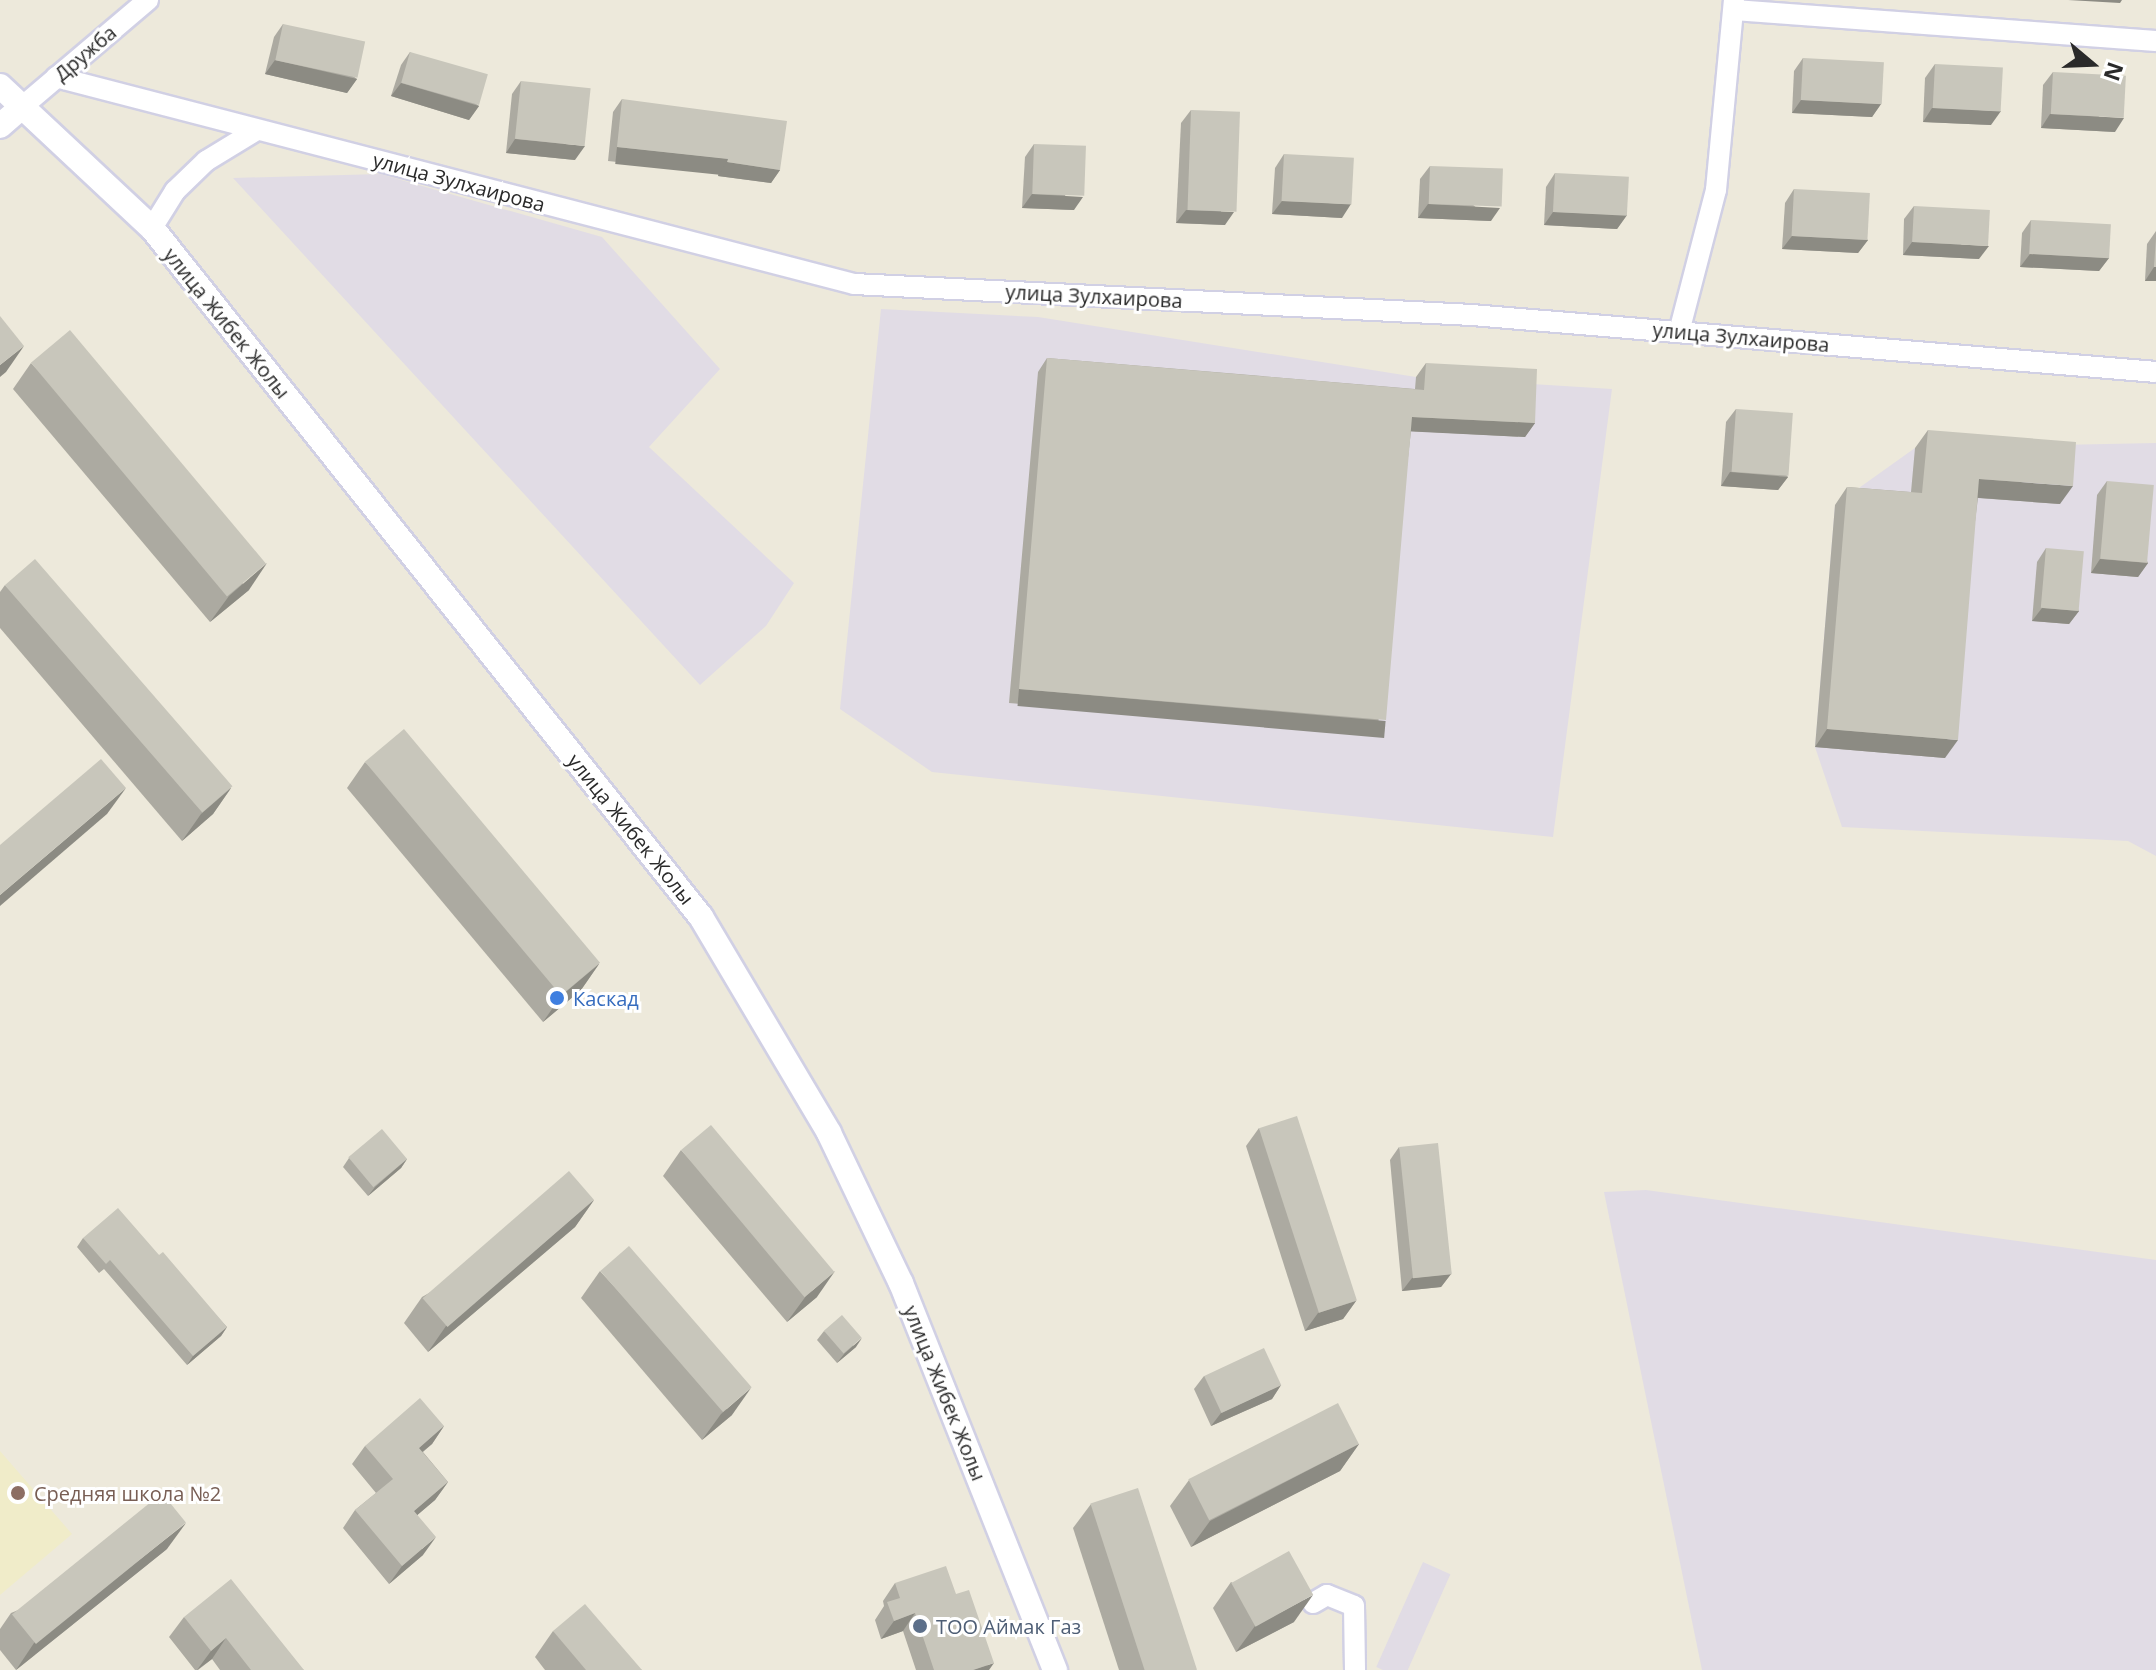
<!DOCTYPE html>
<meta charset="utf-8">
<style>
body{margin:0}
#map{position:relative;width:2156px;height:1670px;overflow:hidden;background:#ede9db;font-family:"Open Sans",sans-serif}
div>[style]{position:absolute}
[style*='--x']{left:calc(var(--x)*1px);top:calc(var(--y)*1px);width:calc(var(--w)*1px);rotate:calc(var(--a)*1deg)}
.industrial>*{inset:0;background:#e1dce5;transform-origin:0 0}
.education>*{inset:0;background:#f0ecc9}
.roads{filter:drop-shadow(2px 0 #d1d0e4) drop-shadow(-2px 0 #d1d0e4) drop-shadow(0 2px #d1d0e4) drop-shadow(0 -2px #d1d0e4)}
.minor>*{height:20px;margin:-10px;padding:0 10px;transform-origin:10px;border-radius:10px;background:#fff}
.tertiary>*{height:24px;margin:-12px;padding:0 12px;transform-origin:12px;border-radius:12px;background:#fff}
.wall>*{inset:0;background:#acaaa1}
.shaded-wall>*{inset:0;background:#8c8b83;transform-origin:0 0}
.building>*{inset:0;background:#c8c6bb;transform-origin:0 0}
.dots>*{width:22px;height:22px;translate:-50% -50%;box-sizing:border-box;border:4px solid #fff;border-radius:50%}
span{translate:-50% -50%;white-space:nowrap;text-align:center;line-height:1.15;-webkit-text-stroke:6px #fff;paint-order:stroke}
.street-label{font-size:20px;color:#2a2a2a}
.shop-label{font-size:20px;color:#366cbe}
.left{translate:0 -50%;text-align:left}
.education-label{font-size:20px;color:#785e54}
.service-label{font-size:20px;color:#4e5e75}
.north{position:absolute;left:2052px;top:24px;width:80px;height:80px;-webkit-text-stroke:6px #fff;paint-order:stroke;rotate:109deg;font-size:22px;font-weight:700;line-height:32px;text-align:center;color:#2a2a2a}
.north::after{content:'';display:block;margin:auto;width:28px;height:36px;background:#2a2a2a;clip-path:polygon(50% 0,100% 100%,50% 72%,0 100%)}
</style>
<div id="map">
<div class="industrial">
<div style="clip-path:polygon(380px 174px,602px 237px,720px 369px,649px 447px,794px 583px,766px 626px,700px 685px,233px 178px)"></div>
<div style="clip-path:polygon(881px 309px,1038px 317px,1416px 377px,1612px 389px,1553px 837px,932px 772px,840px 709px)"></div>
<div style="clip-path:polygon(2156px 443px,2156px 856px,2128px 841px,1842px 827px,1815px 747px,1835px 505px,1915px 448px)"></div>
<div style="clip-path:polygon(1646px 1190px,2156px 1260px,2156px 1670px,1702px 1670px,1604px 1192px)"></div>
<div style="left:1423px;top:1562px;width:30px;height:115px;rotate:24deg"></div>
</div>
<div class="education">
<div style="clip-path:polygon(0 1451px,72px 1534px,0 1595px)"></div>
</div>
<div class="roads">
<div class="minor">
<div style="--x:1734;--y:10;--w:423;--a:4.2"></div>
<div style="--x:56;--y:77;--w:824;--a:14.54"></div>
<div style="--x:854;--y:284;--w:619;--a:2.87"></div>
<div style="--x:1472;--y:315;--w:686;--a:4.76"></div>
<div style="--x:23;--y:106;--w:164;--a:-40.3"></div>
<div style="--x:152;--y:228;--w:44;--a:-58.1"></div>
<div style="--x:175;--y:191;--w:43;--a:-44.1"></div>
<div style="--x:206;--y:161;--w:60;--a:-31.3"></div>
<div style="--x:1679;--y:332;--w:147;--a:-75.4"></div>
<div style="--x:1716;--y:190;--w:191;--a:-84.6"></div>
<div style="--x:1313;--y:1603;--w:16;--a:-30"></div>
<div style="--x:1327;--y:1595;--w:29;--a:22"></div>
<div style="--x:1354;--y:1606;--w:64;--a:89.1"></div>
</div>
<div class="tertiary">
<div style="--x:0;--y:86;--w:208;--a:43.1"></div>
<div style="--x:152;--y:228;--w:881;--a:51.45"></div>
<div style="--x:701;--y:917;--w:251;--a:59.3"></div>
<div style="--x:829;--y:1133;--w:166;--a:64.4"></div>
<div style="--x:901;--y:1283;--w:417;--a:68.3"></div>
<div style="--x:0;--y:126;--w:30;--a:-41"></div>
</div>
</div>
<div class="wall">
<div style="clip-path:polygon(283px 24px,357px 79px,347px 93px,265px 74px,274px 37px)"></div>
<div style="clip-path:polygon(410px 52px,479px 106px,469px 120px,391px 96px,401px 65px)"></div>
<div style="clip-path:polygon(1803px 58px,1881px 104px,1872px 117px,1792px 113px,1794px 71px)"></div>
<div style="clip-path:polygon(1935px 64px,1991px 125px,1923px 122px,1925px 78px)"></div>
<div style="clip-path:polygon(2053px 72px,2115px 132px,2041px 128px,2043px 85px)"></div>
<div style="clip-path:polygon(521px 81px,575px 160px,506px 153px,512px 94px)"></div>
<div style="clip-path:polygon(622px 99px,780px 170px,771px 183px,718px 176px,718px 173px,608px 161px,613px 112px)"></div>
<div style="clip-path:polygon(1191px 110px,1225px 225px,1176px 223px,1181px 123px)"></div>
<div style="clip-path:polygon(1034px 144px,1074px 210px,1022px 208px,1025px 157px)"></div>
<div style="clip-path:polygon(1284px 154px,1342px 218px,1272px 214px,1275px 168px)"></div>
<div style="clip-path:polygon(1430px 166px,1491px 221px,1418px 218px,1420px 179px)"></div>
<div style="clip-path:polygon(1555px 173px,1627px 215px,1617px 229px,1544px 225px,1546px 187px)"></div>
<div style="clip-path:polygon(1794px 189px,1868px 240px,1858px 253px,1782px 249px,1785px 203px)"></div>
<div style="clip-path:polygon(1914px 206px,1979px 259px,1903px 255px,1904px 219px)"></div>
<div style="clip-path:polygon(2031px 220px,2109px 258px,2099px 271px,2020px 267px,2022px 233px)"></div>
<div style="clip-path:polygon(2156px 231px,2156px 281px,2145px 281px,2147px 244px)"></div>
<div style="clip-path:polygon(1047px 358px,1415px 389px,1416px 377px,1426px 363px,1535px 423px,1525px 437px,1411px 431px,1377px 734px,1009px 703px,1038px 372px)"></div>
<div style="clip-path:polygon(31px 363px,249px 590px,210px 622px,13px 389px)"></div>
<div style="clip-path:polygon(1736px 409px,1788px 477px,1778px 490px,1721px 486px,1726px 422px)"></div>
<div style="clip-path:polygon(1928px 430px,2060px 504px,1978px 498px,1945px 758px,1815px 747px,1835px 505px,1847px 487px,1911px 492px,1915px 448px)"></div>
<div style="clip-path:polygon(2107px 481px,2148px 563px,2138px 577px,2091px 573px,2097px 495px)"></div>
<div style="clip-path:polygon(2046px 548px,2079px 611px,2069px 624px,2032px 621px,2037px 562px)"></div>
<div style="clip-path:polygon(5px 585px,231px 788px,213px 814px,182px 841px,0 628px,0 592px)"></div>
<div style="clip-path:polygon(365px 762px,599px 964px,581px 990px,543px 1022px,347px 788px)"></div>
<div style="clip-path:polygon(1259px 1128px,1356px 1301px,1343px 1319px,1305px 1331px,1246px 1146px)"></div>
<div style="clip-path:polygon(1399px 1147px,1451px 1274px,1441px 1287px,1402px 1291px,1390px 1160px)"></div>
<div style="clip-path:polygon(681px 1150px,817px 1297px,787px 1322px,663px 1176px)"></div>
<div style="clip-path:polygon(349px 1158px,407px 1159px,401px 1168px,368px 1196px,343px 1167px)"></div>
<div style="clip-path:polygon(594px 1200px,575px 1227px,428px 1352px,404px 1323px,422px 1297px)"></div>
<div style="clip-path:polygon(83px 1238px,159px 1255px,227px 1327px,221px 1336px,187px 1365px,104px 1269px,99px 1273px,77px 1247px)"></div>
<div style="clip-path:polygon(600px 1271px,732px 1415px,702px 1440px,581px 1298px)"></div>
<div style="clip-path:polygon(824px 1331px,856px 1347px,837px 1363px,817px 1340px)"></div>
<div style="clip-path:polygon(1204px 1376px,1281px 1385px,1272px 1399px,1211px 1426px,1194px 1389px)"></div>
<div style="clip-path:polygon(444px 1426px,432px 1444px,423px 1452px,448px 1482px,435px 1500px,417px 1515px,423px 1555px,389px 1584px,343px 1528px,355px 1510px,376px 1493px,352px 1464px,365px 1446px)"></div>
<div style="clip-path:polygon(1359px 1444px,1340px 1471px,1191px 1547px,1170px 1506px,1189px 1480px)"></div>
<div style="clip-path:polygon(1091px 1504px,1196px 1670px,1119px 1670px,1073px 1528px)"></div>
<div style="clip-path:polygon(167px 1549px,16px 1670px,0 1650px,0 1629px,11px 1613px)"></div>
<div style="clip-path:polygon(1231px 1582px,1294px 1622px,1236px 1652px,1213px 1608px)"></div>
<div style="clip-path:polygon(895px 1583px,956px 1594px,989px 1670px,916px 1670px,903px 1631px,881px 1639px,875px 1620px,884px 1606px,883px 1601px)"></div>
<div style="clip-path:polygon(184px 1617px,304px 1670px,220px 1670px,212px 1659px,198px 1670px,195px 1670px,169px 1637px)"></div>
<div style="clip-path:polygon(553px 1631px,642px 1670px,545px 1670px,535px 1657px)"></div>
</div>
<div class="shaded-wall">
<div style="clip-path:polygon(2068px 0,2122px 0,2120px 3px)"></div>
<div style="clip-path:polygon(275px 60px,357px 79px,347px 93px,265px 74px)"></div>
<div style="clip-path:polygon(401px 83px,479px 106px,469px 120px,391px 96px)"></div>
<div style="clip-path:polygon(1801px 100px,1881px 104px,1872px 117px,1792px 113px)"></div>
<div style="clip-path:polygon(1932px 108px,2001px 111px,1991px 125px,1923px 122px)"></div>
<div style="clip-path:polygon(2050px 114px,2124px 118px,2115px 132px,2041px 128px)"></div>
<div style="clip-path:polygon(515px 139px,585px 146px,575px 160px,506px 153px)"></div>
<div style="left:617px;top:147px;width:112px;height:17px;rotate:6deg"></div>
<div style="clip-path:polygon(727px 162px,780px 170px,771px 183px,718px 176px)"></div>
<div style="clip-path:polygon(1032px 194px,1083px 197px,1074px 210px,1022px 208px)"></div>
<div style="clip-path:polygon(1282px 201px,1351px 204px,1342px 218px,1272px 214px)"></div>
<div style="clip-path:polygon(1428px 204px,1500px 208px,1491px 221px,1418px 218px)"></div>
<div style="clip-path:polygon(1186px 210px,1234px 212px,1225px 225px,1176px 223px)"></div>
<div style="clip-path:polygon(1553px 212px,1627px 215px,1617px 229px,1544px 225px)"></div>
<div style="clip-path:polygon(1792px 236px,1868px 240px,1858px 253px,1782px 249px)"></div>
<div style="clip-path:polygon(1912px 242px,1989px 246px,1979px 259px,1903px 255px)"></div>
<div style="clip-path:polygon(2030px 254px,2109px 258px,2099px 271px,2020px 267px)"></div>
<div style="clip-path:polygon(2154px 267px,2156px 267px,2156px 281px,2145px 281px)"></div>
<div style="clip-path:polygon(24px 346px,6px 372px,0 377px,0 365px)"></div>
<div style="clip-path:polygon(1412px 417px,1535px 423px,1525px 437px,1402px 431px)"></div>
<div style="clip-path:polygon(1730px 472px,1788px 477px,1778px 490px,1721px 486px)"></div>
<div style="clip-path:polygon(1979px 479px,2073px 486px,2060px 504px,1967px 497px)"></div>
<div style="clip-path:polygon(2100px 559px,2148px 563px,2138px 577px,2091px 573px)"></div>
<div style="clip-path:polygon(267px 563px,249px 590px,210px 622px,229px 596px)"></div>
<div style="clip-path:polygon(2042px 608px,2079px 611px,2069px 624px,2032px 621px)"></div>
<div style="left:1019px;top:689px;width:368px;height:17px;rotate:5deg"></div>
<div style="clip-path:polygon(1827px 729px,1958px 740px,1945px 758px,1815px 747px)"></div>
<div style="clip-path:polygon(126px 788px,107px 814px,0 906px,0 895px)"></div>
<div style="clip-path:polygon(231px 788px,213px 814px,182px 841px,201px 814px)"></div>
<div style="clip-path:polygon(599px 964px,581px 990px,543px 1022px,561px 996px)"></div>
<div style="clip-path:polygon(407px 1159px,401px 1168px,368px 1196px,375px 1187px)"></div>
<div style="clip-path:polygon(594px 1200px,575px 1227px,428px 1352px,446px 1326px)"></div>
<div style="clip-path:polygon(835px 1271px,817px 1297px,787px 1322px,806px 1296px)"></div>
<div style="clip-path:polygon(1451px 1274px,1441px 1287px,1402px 1291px,1412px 1278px)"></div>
<div style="clip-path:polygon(1356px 1301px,1343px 1319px,1305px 1331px,1318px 1313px)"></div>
<div style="clip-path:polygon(227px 1327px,221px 1336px,187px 1365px,193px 1356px)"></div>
<div style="clip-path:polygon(862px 1338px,856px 1347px,837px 1363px,844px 1354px)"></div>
<div style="clip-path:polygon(1281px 1385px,1272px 1399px,1211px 1426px,1221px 1413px)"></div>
<div style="clip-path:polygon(751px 1388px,732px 1415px,702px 1440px,721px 1414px)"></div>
<div style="clip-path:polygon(444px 1426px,432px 1444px,406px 1465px,419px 1448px)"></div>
<div style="clip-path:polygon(1359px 1444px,1340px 1471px,1191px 1547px,1210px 1521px)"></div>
<div style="clip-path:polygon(448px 1482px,435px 1500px,401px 1529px,414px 1511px)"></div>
<div style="clip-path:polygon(186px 1523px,167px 1549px,16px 1670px,34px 1643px)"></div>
<div style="clip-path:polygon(436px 1537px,423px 1555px,389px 1584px,402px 1566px)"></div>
<div style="clip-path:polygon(1313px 1595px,1294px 1622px,1236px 1652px,1255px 1626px)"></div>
<div style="clip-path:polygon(915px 1613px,903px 1631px,881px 1639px,894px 1621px)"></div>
<div style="clip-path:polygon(226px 1638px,212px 1659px,197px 1670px,211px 1651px)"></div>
<div style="clip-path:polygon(994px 1663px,989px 1670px,973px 1670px)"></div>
</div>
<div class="building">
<div style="left:283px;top:24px;width:84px;height:37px;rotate:12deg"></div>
<div style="left:410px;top:52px;width:81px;height:32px;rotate:16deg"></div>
<div style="left:1803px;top:58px;width:81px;height:42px;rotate:3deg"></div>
<div style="left:1935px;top:64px;width:68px;height:44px;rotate:3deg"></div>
<div style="left:2053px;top:72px;width:73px;height:42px;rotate:3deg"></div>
<div style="left:521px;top:81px;width:70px;height:58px;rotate:6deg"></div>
<div style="clip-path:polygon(622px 99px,787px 121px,780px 170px,727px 162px,728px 159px,617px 147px)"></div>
<div style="left:1191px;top:110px;width:49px;height:100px;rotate:2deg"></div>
<div style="left:1034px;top:144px;width:52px;height:50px;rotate:2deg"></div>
<div style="left:1284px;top:154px;width:70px;height:47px;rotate:3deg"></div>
<div style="left:1430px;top:166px;width:73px;height:38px;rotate:2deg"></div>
<div style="left:1555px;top:173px;width:74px;height:39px;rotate:3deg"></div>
<div style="left:1794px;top:189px;width:76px;height:47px;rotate:3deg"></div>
<div style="left:1914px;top:206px;width:76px;height:36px;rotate:3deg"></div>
<div style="left:2031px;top:220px;width:80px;height:34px;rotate:3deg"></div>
<div style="clip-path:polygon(2156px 238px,2156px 267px,2154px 267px)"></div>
<div style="clip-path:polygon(0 316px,24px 346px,0 365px)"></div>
<div style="left:70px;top:330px;width:305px;height:51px;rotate:50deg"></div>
<div style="clip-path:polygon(1047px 358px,1424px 390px,1426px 363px,1537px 369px,1535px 423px,1412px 417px,1386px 720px,1019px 689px)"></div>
<div style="left:1736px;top:409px;width:57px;height:63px;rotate:4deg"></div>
<div style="clip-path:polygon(1928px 430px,2076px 442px,2073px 486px,1979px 479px,1958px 740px,1827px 729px,1847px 487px,1922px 493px)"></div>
<div style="left:2107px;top:481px;width:47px;height:78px;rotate:5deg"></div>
<div style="left:2046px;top:548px;width:38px;height:60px;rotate:5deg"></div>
<div style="left:35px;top:559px;width:301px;height:40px;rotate:49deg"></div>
<div style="left:404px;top:729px;width:305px;height:51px;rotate:50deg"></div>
<div style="clip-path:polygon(101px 759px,126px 788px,0 895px,0 845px)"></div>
<div style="left:1297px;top:1116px;width:194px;height:40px;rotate:72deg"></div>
<div style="left:711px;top:1125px;width:192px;height:39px;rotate:50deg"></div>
<div style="left:382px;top:1129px;width:39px;height:44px;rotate:50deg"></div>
<div style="left:1438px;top:1143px;width:132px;height:39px;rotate:84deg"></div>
<div style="left:569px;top:1171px;width:38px;height:194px;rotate:49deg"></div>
<div style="clip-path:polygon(118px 1208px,159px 1255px,163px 1252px,227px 1327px,193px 1356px,110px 1260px,106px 1264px,83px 1238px)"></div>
<div style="left:629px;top:1246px;width:187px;height:38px;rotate:49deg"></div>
<div style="left:842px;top:1315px;width:30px;height:24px;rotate:49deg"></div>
<div style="left:1264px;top:1348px;width:41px;height:66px;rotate:65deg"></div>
<div style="clip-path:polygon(420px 1398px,444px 1426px,419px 1448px,448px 1482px,414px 1511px,436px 1537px,402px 1566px,355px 1510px,393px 1479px,365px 1446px)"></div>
<div style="left:1338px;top:1403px;width:46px;height:168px;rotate:63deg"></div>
<div style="left:1138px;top:1488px;width:191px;height:50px;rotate:72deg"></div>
<div style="left:162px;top:1493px;width:38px;height:193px;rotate:51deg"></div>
<div style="left:1289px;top:1551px;width:50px;height:66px;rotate:61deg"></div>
<div style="clip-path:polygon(946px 1566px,956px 1594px,969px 1590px,994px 1663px,973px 1670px,934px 1670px,915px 1613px,894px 1621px,887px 1602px,900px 1598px,895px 1583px)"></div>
<div style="clip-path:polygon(231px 1579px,304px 1670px,251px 1670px,226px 1638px,211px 1651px,184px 1617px)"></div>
<div style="clip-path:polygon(585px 1604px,642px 1670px,586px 1670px,553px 1631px)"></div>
</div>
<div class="dots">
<div style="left:557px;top:998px;background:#3f7fe0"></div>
<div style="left:18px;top:1493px;background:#8d6e63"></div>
<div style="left:920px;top:1626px;background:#5c6f8a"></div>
</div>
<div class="street-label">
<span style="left:85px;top:53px;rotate:-40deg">Дружба</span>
<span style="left:459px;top:182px;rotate:15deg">улица Зулхаирова</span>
<span style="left:1094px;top:296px;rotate:3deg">улица Зулхаирова</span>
<span style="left:227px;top:323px;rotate:51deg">улица Жибек Жолы</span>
<span style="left:1741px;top:337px;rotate:5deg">улица Зулхаирова</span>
<span style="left:631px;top:829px;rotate:51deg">улица Жибек Жолы</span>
<span style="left:945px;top:1393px;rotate:68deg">улица Жибек Жолы</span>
</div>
<div class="shop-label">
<span class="left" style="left:573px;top:998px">Каскад</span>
</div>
<div class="education-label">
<span class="left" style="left:34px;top:1493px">Средняя школа №2</span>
</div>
<div class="service-label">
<span class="left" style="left:936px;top:1626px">ТОО Аймак Газ</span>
</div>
<div class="north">N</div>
</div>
